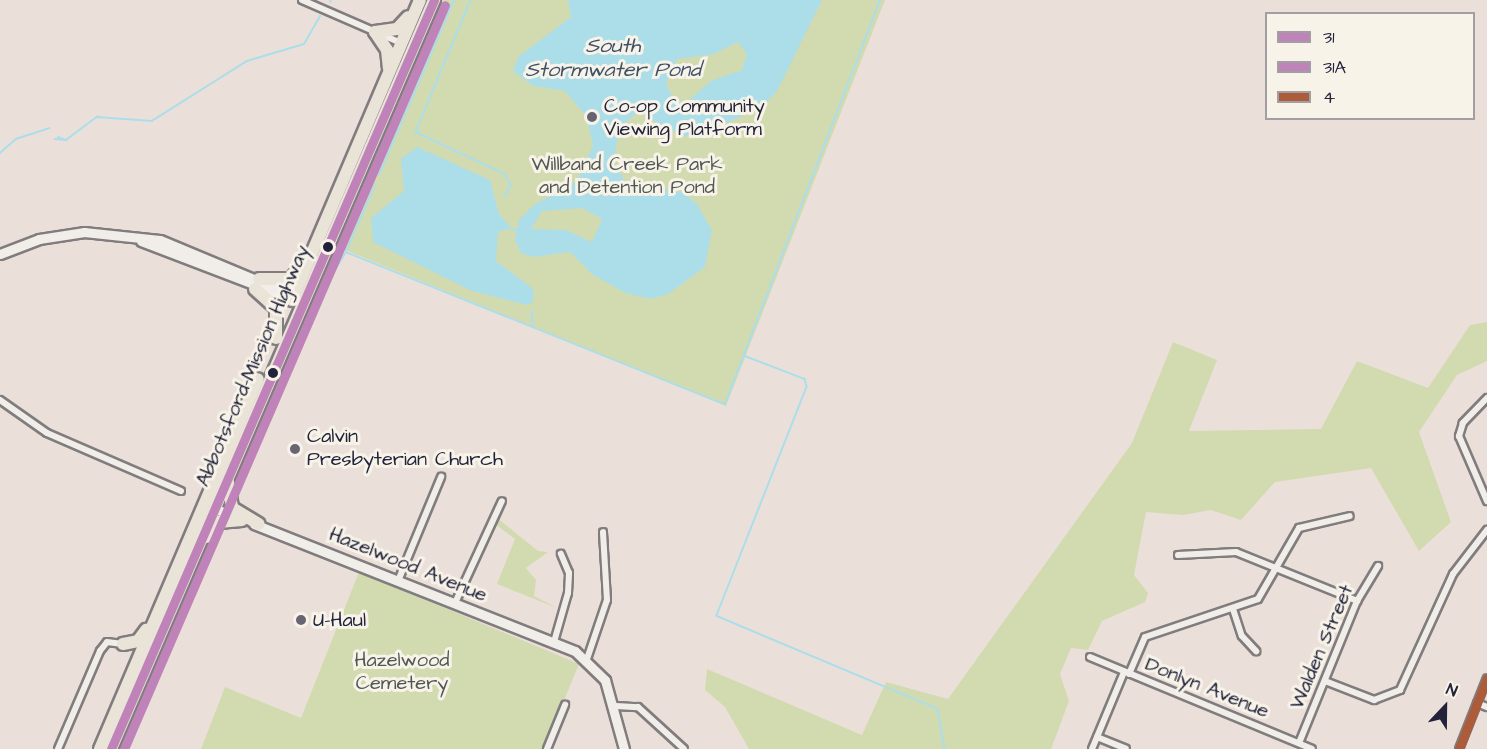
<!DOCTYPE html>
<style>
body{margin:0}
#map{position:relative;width:1487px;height:749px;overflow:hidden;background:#ebe0d9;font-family:"Architects Daughter",sans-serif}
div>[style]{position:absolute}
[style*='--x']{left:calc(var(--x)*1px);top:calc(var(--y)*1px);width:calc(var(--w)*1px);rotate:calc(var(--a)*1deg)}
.green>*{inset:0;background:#d2daaf}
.water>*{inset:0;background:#acdeea}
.stream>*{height:1.5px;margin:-0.75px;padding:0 0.75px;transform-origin:0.75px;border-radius:0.75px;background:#acdeea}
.roads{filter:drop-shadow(2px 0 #817c7e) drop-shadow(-2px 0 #817c7e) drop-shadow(0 2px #817c7e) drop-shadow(0 -2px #817c7e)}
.street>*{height:6px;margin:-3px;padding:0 3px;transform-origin:3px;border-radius:3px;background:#f1eeea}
.secondary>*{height:9px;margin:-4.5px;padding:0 4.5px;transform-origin:4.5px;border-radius:4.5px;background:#f1eeea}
.highway>*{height:12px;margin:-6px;padding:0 6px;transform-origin:6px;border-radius:6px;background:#e9e3d8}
.bus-1>*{height:9px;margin:-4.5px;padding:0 4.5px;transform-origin:4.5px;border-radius:4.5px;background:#bf83b9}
.bus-2>*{height:9px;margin:-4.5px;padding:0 4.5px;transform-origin:4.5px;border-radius:4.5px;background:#bf83b9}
.bus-3>*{height:9px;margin:-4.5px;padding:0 4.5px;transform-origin:4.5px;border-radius:4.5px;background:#ac5c3b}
.dots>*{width:16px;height:16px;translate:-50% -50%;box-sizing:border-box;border:3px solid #f7f3e8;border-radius:50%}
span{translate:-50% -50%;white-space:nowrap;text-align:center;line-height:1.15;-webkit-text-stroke:6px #f7f3e8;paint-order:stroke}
.poi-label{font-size:20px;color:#22223b}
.left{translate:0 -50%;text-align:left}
.park-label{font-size:20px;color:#515853}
.street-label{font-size:20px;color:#22223b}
.water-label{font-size:21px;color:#3e5168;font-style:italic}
.legend{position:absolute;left:1265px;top:12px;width:210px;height:108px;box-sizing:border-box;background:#f7f3e8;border:2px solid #a29fa3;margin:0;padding:8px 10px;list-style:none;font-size:18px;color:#22223b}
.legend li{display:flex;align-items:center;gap:12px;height:30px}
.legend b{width:30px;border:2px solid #a29fa3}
.north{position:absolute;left:1415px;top:677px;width:60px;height:60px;-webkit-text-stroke:4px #f7f3e8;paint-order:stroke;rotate:22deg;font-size:16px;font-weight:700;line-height:24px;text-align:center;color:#22223b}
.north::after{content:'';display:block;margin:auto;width:21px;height:27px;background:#22223b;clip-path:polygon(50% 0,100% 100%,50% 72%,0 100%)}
</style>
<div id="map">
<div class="green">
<div style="clip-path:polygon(444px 0,885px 0,726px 406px,338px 247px)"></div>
<div style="clip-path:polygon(1487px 322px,1487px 361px,1457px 375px,1419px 432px,1451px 522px,1419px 551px,1371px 468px,1275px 482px,1241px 520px,1211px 510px,1183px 515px,1146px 512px,1134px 575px,1148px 593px,1145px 602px,1102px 621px,1088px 650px,1071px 648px,1060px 674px,1069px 701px,1051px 749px,749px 749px,725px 707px,705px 690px,707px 669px,862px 735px,886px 682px,948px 699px,1132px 443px,1173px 342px,1217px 360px,1189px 431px,1321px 429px,1357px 361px,1428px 388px,1470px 325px)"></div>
<div style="clip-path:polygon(496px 517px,538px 551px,548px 552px,526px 568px,536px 580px,534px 596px,557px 608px,497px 584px,515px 539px,494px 523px)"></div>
<div style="clip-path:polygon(359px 572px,579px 664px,544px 749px,201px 749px,225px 687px,301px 718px)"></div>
</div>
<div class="water">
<div style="clip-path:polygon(evenodd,568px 0,822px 0,777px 91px,762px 107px,697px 136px,683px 136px,637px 112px,620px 128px,613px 161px,625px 181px,683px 193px,696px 203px,712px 230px,705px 267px,668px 294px,651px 299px,625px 293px,592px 274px,570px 252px,533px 257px,521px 253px,515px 240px,519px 220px,534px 205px,577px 181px,593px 145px,586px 116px,565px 91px,533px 86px,513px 71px,518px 57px,571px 17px,568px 0,738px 42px,747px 54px,742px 70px,711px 81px,688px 101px,674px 101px,666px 83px,677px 59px,714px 54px,738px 42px,568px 0,582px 208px,602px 219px,592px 242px,566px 230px,531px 229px,542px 211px,582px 208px)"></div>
<div style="clip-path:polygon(417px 147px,490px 180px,499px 214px,511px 228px,498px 232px,496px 261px,533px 289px,533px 302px,527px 305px,472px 291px,373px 242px,371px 218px,404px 191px,401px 159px)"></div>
</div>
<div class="stream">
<div style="--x:471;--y:0;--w:143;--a:112.6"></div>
<div style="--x:416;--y:132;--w:98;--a:25.3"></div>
<div style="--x:505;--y:174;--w:13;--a:63"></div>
<div style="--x:511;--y:186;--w:13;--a:119"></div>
<div style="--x:330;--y:2;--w:2;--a:-63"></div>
<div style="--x:58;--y:137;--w:9;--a:21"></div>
<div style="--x:66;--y:140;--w:39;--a:-37"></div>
<div style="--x:97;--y:117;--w:55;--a:4.2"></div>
<div style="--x:152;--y:121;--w:112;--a:-32.3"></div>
<div style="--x:247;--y:61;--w:59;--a:-16.6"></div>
<div style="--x:304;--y:44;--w:32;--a:-60"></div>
<div style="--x:55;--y:139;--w:11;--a:5"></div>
<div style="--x:0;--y:153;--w:21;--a:-41"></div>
<div style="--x:16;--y:139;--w:35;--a:-18"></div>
<div style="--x:379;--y:175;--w:190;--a:-66.8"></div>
<div style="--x:509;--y:227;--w:11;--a:27"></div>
<div style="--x:346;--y:252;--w:408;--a:21.9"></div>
<div style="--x:725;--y:404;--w:433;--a:-69"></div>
<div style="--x:312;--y:309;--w:66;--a:-59.2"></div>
<div style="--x:346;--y:252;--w:73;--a:-66.6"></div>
<div style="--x:532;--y:311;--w:16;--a:86"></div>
<div style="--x:745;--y:356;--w:64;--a:21"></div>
<div style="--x:805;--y:379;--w:8;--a:76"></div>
<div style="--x:807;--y:387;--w:246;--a:111.5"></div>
<div style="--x:717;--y:616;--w:240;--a:22.8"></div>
<div style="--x:938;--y:709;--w:41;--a:80.1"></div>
</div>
<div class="roads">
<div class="street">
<div style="--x:302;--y:0;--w:108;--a:23.5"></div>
<div style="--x:1487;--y:398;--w:35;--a:134"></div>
<div style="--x:1463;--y:423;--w:14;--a:107"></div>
<div style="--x:1459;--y:436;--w:71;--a:66.7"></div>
<div style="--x:0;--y:400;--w:57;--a:35.1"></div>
<div style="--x:47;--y:433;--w:146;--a:23.4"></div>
<div style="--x:1178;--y:555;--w:58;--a:-3"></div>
<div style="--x:1236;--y:552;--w:131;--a:22"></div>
<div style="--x:398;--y:581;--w:113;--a:-67.5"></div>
<div style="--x:455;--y:603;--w:112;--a:-65.3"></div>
<div style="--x:1233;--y:609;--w:28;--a:72"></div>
<div style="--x:1242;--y:636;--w:21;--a:47"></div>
<div style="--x:554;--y:642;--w:51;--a:-74.1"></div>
<div style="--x:568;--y:593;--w:20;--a:-87"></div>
<div style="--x:569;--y:573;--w:21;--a:-113"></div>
<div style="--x:1090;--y:657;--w:240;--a:22.5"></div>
<div style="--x:587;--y:659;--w:62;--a:-71.3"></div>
<div style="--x:607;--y:600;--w:68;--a:-93.4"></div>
<div style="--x:1129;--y:674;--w:40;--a:-66.6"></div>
<div style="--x:1145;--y:637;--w:119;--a:-18.6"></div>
<div style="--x:1258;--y:599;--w:82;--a:-60"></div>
<div style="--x:1299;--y:528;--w:52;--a:-13.2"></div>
<div style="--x:1325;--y:681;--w:53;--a:21.2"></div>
<div style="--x:1374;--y:700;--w:28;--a:-21"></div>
<div style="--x:1400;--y:690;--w:128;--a:-65.4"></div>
<div style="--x:1453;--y:574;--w:56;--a:-52.3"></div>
<div style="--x:1477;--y:703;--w:11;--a:22"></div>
<div style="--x:616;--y:706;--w:22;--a:3"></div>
<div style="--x:638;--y:707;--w:62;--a:42.4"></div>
<div style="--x:1097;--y:737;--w:31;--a:22"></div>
<div style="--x:1299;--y:743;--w:153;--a:-67.8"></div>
<div style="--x:1357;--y:601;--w:41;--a:-59"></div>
<div style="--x:58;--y:749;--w:107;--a:-66.8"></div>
<div style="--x:100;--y:651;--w:11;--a:-52"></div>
<div style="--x:107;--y:642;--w:16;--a:7"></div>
<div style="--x:547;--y:749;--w:48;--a:-67.8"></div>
<div style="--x:1092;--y:749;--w:83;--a:-67.4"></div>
<div style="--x:1459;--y:749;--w:76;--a:-68.5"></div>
</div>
<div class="secondary">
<div style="--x:141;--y:241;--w:168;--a:20.9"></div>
<div style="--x:0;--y:254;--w:42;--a:-21"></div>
<div style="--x:39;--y:239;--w:46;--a:-8.8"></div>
<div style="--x:84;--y:232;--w:76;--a:6"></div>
<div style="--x:160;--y:240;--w:148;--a:22.6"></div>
<div style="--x:213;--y:508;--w:30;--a:21"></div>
<div style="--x:254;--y:524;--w:345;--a:21.6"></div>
<div style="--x:575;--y:651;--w:42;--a:44"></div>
<div style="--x:605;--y:680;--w:72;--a:74.6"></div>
</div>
<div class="highway">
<div style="--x:375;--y:32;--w:22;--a:-8"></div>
<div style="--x:397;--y:29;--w:16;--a:-47"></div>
<div style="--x:375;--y:32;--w:22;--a:56"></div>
<div style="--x:387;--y:50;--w:18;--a:84"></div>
<div style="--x:259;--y:279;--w:32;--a:0"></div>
<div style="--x:291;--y:279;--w:17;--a:-50"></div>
<div style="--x:255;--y:289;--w:28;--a:42"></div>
<div style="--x:276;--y:308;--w:30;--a:90"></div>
<div style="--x:292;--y:300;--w:326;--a:-66.9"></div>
<div style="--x:228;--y:482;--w:26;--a:81"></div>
<div style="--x:232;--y:508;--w:31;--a:31"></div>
<div style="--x:206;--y:537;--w:20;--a:-49"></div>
<div style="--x:219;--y:522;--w:23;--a:-5"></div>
<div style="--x:123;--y:644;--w:15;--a:-11"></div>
<div style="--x:138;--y:641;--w:14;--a:-54"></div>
<div style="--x:100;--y:749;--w:402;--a:-66.9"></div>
<div style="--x:111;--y:749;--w:816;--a:-66.67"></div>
</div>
</div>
<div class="bus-1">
<div style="--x:111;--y:749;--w:816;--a:-66.67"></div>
</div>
<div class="bus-2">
<div style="--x:124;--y:749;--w:810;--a:-66.66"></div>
</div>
<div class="bus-3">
<div style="--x:1459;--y:749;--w:76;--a:-68.5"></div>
</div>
<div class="dots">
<div style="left:592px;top:117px;background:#686472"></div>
<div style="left:328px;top:247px;background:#22223b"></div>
<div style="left:273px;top:373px;background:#22223b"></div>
<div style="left:295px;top:449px;background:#686472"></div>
<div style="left:301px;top:620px;background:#686472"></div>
</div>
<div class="poi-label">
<span class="left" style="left:604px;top:118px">Co-op Community<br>Viewing Platform</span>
<span class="left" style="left:307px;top:448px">Calvin<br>Presbyterian Church</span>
<span class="left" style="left:313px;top:620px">U-Haul</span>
</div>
<div class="park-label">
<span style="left:627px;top:176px">Willband Creek Park<br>and Detention Pond</span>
<span style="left:402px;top:672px">Hazelwood<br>Cemetery</span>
</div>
<div class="street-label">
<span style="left:253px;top:366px;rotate:-67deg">Abbotsford-Mission Highway</span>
<span style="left:408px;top:565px;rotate:22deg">Hazelwood Avenue</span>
<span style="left:1322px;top:647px;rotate:-67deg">Walden Street</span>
<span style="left:1207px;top:688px;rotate:22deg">Donlyn Avenue</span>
</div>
<div class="water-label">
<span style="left:613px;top:58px">South<br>Stormwater Pond</span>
</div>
<ul class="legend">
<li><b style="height:8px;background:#bf83b9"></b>31</li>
<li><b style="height:8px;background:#bf83b9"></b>31A</li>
<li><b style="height:8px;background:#ac5c3b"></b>4</li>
</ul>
<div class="north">N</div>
</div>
